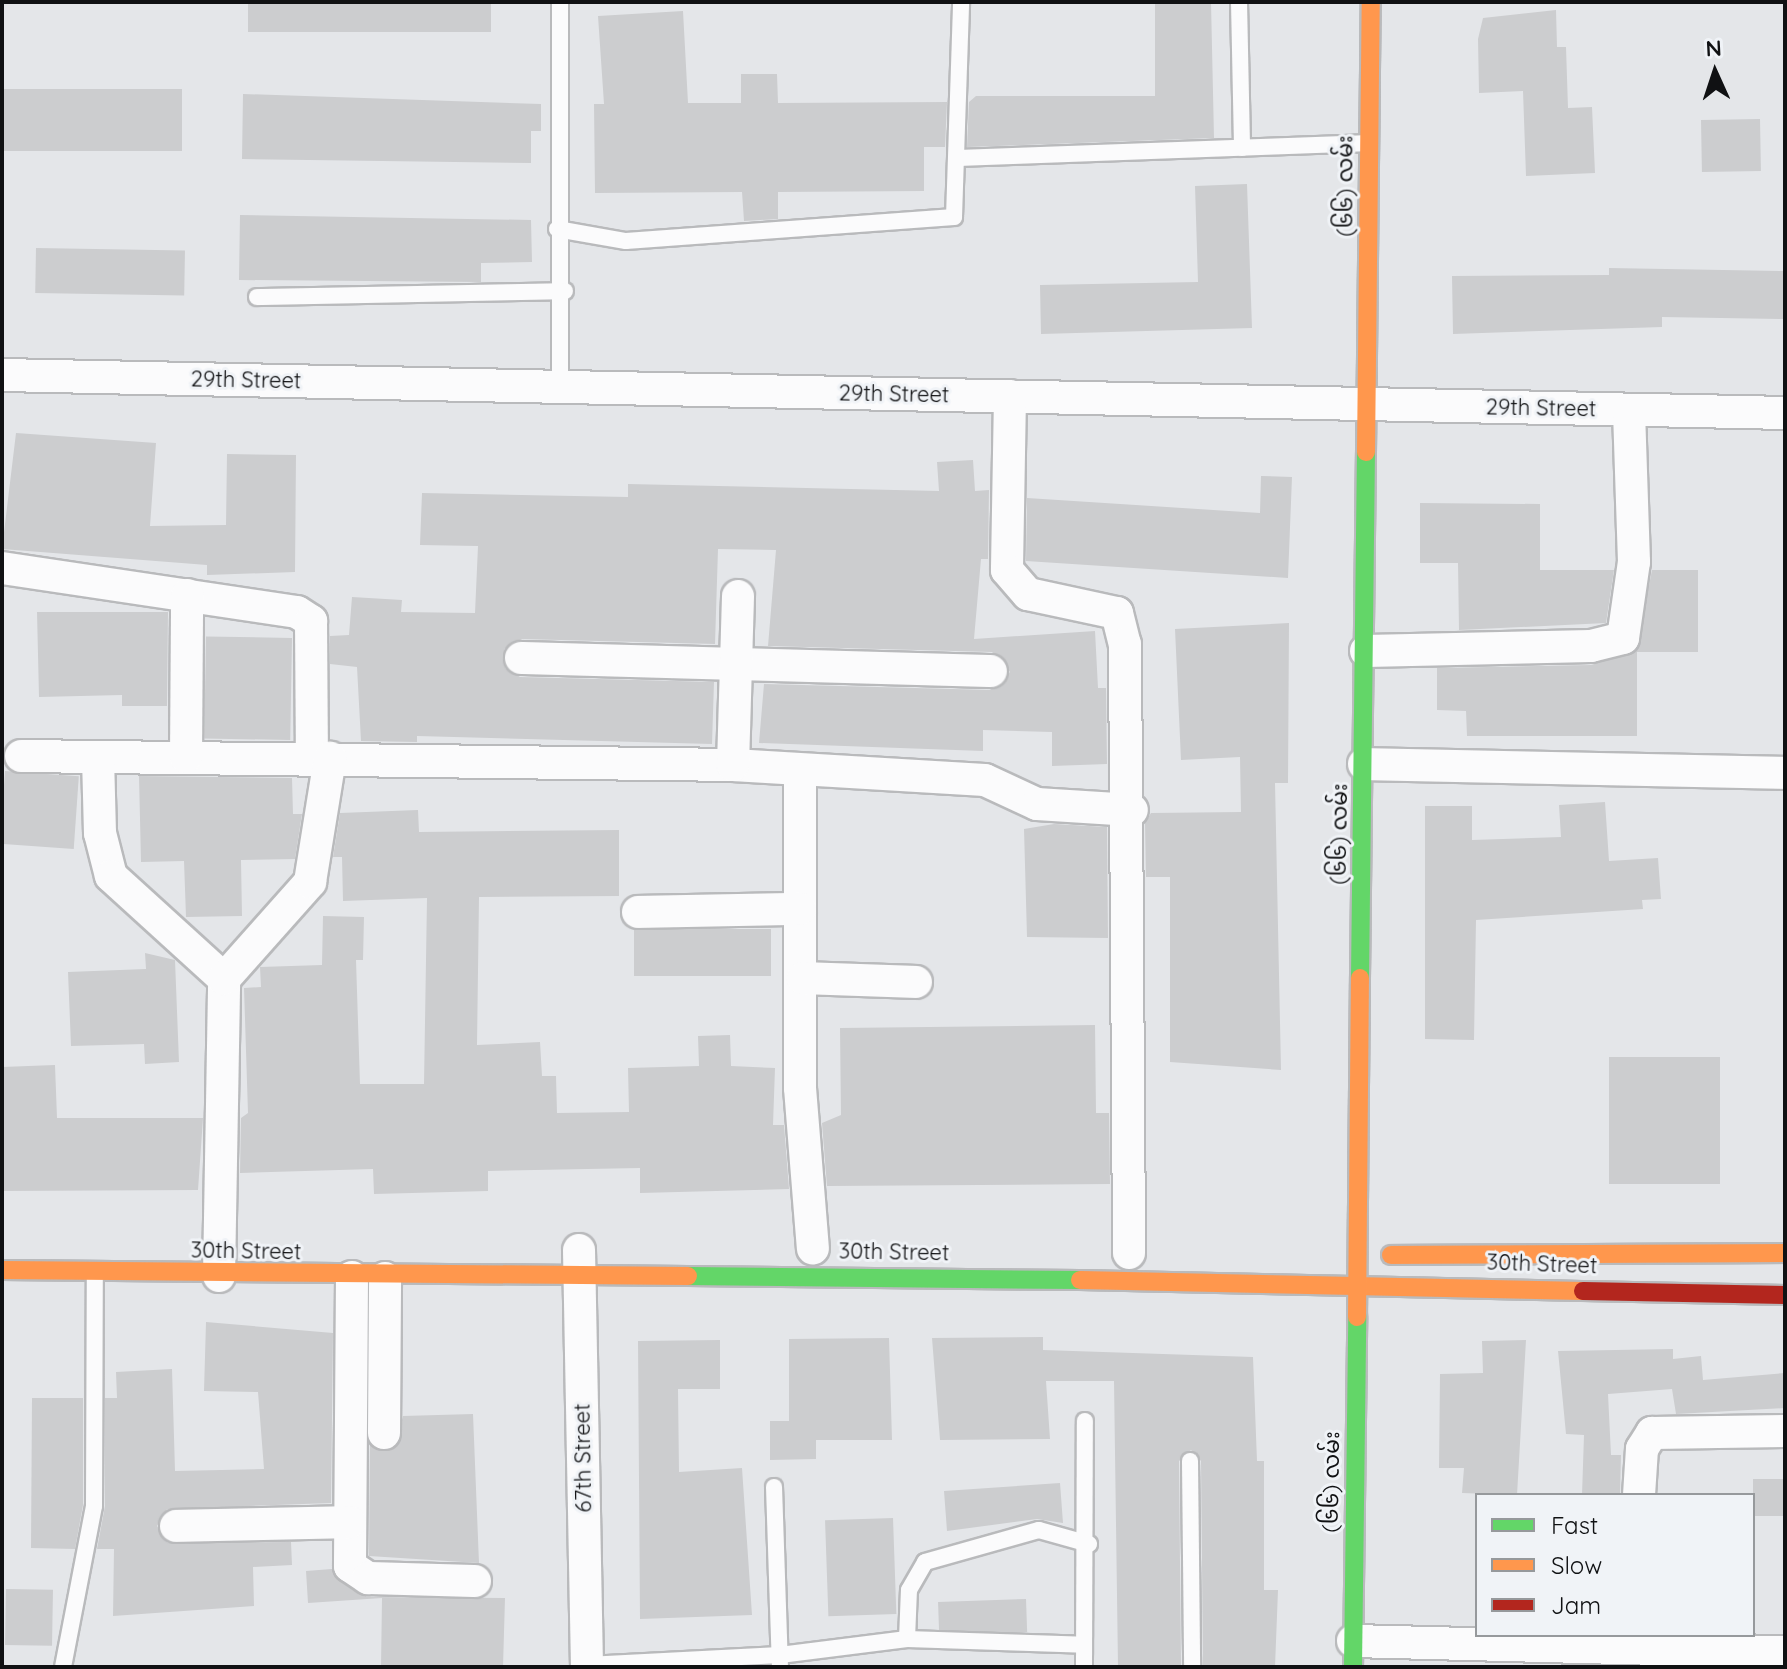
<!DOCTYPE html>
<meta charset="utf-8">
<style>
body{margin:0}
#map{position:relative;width:1787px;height:1669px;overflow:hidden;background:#e4e6e9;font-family:Quicksand,"Noto Sans Myanmar",sans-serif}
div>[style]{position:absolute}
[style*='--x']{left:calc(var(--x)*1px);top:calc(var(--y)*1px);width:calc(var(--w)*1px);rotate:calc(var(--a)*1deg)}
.building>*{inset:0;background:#cccdcf;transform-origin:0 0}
.roads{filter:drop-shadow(2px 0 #b9babc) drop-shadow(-2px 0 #b9babc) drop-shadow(0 2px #b9babc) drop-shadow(0 -2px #b9babc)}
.lane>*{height:16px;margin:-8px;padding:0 8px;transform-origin:8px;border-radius:8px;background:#fbfbfc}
.street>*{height:32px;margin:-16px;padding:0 16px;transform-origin:16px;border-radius:16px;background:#fbfbfc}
.fast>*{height:18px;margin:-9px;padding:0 9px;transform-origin:9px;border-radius:9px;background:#63d668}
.slow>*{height:18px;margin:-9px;padding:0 9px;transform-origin:9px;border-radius:9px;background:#ff974d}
.jam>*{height:18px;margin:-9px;padding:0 9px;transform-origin:9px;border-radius:9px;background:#b3261e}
span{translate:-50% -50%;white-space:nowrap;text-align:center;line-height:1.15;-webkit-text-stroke:6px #f0f3f7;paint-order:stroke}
.street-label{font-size:22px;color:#101113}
.frame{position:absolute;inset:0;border:4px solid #101113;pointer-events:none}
.legend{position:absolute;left:1475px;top:1493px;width:280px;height:144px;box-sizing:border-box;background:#f0f3f7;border:2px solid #96999c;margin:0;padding:10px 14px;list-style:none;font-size:24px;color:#101113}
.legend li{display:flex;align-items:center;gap:16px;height:40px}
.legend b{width:40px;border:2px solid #96999c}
.north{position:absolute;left:1675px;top:32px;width:80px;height:80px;-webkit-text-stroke:6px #f0f3f7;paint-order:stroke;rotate:357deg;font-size:22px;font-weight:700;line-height:32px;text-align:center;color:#101113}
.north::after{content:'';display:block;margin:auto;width:28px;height:36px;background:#101113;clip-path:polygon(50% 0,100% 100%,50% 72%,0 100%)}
</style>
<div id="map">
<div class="building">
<div style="left:248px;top:2px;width:243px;height:30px"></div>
<div style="clip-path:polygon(1155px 2px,1211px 2px,1214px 138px,967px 147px,969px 102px,976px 96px,1155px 96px)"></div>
<div style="clip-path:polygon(1556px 10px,1557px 47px,1566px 47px,1568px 108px,1592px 107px,1595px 173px,1526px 176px,1523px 91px,1479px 93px,1478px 39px,1483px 18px)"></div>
<div style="clip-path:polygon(683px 11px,688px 103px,741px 103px,741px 74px,777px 74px,778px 103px,947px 102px,945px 147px,924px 147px,924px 191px,778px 192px,778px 219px,744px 221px,742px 192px,595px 193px,594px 104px,604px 104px,598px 16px)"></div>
<div style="left:2px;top:89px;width:180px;height:62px"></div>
<div style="clip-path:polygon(243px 94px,541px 104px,541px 131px,531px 131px,531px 163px,242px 159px)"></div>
<div style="left:1760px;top:119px;width:52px;height:59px;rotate:89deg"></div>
<div style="clip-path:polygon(1247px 184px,1252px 328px,1041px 334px,1040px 285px,1198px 282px,1195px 186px)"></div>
<div style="clip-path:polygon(240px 215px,531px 220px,532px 262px,481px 263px,481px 282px,239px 280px)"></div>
<div style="left:36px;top:248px;width:149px;height:45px;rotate:1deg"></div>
<div style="clip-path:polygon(1609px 268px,1785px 271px,1785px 319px,1662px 317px,1662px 327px,1453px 334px,1452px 276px,1609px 275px)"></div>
<div style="clip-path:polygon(16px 433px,156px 443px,150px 526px,226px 525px,227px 454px,296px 455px,295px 572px,207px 575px,207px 565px,2px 549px)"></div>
<div style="clip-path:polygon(973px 460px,975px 491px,989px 490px,988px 559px,981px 559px,974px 639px,1095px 631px,1098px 688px,1106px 688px,1107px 764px,1052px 766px,1052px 732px,983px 730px,983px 751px,759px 743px,764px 684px,990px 690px,1010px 672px,992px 652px,768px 646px,776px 550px,718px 549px,715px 644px,522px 639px,504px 649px,505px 668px,520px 677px,714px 682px,712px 744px,417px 736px,417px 742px,361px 741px,357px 667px,330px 664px,330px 636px,349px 635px,352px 597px,402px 600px,401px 612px,475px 613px,478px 546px,420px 545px,422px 493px,628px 497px,628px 484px,939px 491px,937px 462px)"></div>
<div style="clip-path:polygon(1261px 476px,1292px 477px,1288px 578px,1026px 561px,1027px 498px,1260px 513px)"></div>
<div style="clip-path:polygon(1420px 503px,1540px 504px,1540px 570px,1614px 570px,1606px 623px,1459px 630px,1458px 563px,1420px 563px)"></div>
<div style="clip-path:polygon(1652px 570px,1698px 570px,1698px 652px,1637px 652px,1637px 736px,1467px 736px,1466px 711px,1437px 710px,1437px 668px,1591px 665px,1636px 651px)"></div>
<div style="clip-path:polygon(37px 612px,168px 612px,167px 706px,122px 706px,122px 695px,39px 697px)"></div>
<div style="clip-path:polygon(1289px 623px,1288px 783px,1275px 783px,1281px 1070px,1170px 1062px,1170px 877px,1146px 877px,1145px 823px,1151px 813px,1241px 812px,1240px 757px,1181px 760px,1175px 629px)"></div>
<div style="left:292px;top:638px;width:102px;height:86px;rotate:91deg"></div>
<div style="left:5px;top:771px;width:74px;height:73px;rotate:4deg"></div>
<div style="clip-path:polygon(139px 776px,292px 778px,293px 814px,302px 814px,295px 859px,241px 860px,242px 916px,186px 917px,184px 861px,141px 862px)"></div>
<div style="clip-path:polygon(1605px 802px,1609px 861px,1658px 858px,1661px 899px,1642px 900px,1643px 909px,1476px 920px,1474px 1040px,1425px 1039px,1425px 806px,1472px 806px,1472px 840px,1561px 837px,1559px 805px)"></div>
<div style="clip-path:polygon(418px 810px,419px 832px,619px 830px,619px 896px,479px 897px,477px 1045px,540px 1042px,542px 1076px,556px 1076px,557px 1113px,629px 1112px,628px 1068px,699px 1066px,698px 1036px,730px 1035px,731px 1066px,775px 1068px,773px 1125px,784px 1125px,789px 1189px,640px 1193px,640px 1168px,488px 1171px,488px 1191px,374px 1194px,373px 1169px,240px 1173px,241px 1118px,248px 1113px,244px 988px,261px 987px,260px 967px,322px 965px,323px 916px,364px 917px,363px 960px,356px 960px,360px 1084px,424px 1084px,427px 898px,343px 901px,342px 857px,333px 857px,340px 813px)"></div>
<div style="clip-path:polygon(1054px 824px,1107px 827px,1108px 938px,1027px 937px,1024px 829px)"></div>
<div style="left:771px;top:929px;width:47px;height:137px;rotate:90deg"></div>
<div style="clip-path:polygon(145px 953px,175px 960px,179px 1062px,145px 1064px,144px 1044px,71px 1046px,68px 972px,146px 969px)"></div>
<div style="clip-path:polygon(1095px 1025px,1096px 1113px,1109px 1113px,1110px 1184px,827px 1186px,822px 1123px,841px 1115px,840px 1028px)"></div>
<div style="left:1720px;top:1057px;width:127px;height:111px;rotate:90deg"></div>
<div style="clip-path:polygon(55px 1065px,57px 1118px,203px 1118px,198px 1190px,2px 1191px,2px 1067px)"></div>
<div style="clip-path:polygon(206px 1322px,333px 1333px,331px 1503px,167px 1509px,157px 1526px,168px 1543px,291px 1542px,292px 1565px,253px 1567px,254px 1606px,113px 1616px,114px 1549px,97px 1549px,105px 1506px,105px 1398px,117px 1398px,116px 1372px,172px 1369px,175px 1471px,264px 1469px,258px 1392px,204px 1391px)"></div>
<div style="clip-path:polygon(1043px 1337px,1043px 1350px,1253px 1357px,1257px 1461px,1264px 1461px,1264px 1590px,1278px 1590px,1275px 1667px,1203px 1667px,1201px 1461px,1191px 1450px,1179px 1461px,1181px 1667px,1118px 1667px,1114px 1381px,1046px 1381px,1050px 1439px,940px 1440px,932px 1338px)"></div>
<div style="clip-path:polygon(889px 1338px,892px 1440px,816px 1440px,816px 1459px,770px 1460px,770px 1421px,789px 1421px,789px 1339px)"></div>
<div style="clip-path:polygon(720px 1340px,720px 1389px,678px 1389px,679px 1472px,742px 1468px,752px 1615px,640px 1619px,638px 1341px)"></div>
<div style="clip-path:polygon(1526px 1340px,1517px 1495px,1462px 1493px,1464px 1468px,1439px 1468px,1440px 1374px,1483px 1373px,1482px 1341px)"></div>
<div style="clip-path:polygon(1673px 1349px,1673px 1359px,1701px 1356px,1703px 1380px,1785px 1373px,1785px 1408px,1676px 1414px,1672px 1389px,1608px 1394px,1611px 1455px,1621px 1455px,1620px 1495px,1582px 1495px,1584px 1435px,1566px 1434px,1558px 1351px)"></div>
<div style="clip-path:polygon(32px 1398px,83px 1398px,83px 1505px,75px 1549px,31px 1548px)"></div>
<div style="clip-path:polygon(473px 1414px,479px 1563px,369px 1556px,370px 1445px,394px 1449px,403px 1416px)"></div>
<div style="left:1785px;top:1479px;width:37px;height:32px;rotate:90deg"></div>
<div style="clip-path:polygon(1060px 1483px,1063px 1523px,1037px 1519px,947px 1531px,944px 1491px)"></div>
<div style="left:893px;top:1518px;width:96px;height:68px;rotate:88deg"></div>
<div style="clip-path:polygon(332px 1569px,367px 1597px,505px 1598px,503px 1667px,381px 1667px,382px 1598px,308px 1603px,306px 1571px)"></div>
<div style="left:6px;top:1589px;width:47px;height:56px;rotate:1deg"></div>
<div style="left:1026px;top:1599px;width:33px;height:88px;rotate:88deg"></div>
</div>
<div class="roads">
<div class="lane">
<div style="--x:560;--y:2;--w:385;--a:90"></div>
<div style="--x:1239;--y:2;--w:146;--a:88.8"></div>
<div style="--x:959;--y:158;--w:411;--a:-2.1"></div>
<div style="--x:557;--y:229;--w:70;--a:9.9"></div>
<div style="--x:626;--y:241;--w:329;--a:-4.2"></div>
<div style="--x:954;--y:217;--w:215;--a:-88.1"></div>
<div style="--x:257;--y:297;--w:308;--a:-1.1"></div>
<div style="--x:1190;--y:1461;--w:206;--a:89.4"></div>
<div style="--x:774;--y:1487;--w:180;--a:88.1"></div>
<div style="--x:907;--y:1639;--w:49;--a:-87.7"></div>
<div style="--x:909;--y:1590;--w:32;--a:-60"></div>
<div style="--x:925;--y:1562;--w:118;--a:-15.7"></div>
<div style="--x:1039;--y:1530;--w:52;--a:15.6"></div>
<div style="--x:587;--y:1665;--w:193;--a:-3"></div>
<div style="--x:780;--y:1655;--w:128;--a:-7.2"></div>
<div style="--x:907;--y:1639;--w:177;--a:1.9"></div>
<div style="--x:63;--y:1667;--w:164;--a:-79.1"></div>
<div style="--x:94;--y:1506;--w:232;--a:-89.8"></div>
<div style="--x:1084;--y:1667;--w:246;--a:-89.8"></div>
</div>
<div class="street">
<div style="--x:2;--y:375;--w:1783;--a:1.22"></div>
<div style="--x:1010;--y:396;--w:174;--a:91"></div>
<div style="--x:1007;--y:570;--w:32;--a:49"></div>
<div style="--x:1028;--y:594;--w:91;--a:12.1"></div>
<div style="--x:1117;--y:613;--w:32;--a:76"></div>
<div style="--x:1125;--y:644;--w:609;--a:89.62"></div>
<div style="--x:2;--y:568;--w:298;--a:8.5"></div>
<div style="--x:297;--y:612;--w:17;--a:33"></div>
<div style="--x:311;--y:621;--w:137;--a:89.6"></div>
<div style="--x:1366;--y:651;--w:225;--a:-1.3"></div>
<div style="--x:1591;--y:646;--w:33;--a:-14"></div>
<div style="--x:1623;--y:638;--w:77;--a:-81.8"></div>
<div style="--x:1634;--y:562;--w:152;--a:-91.9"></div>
<div style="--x:521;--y:658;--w:470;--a:1.6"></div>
<div style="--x:21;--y:756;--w:712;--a:0.72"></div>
<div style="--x:733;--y:765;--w:252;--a:3.4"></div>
<div style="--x:985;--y:780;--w:57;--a:24.8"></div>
<div style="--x:1037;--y:804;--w:95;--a:3.6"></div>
<div style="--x:98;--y:757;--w:76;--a:88.5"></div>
<div style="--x:100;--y:833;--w:44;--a:75.7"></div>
<div style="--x:111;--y:876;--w:153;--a:42.3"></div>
<div style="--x:186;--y:757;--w:162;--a:-89.6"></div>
<div style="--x:1364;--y:764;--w:421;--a:1.2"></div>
<div style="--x:733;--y:765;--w:169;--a:-88.3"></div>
<div style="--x:800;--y:771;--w:317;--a:90"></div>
<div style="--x:800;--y:1088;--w:161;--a:85.4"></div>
<div style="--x:638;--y:912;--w:162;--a:-1.1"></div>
<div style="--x:803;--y:978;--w:113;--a:2"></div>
<div style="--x:579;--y:1250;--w:417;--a:88.9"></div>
<div style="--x:219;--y:1276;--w:297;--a:-89"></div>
<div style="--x:224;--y:979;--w:130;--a:-48.4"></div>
<div style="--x:310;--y:882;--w:126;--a:-80.8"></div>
<div style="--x:352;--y:1277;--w:289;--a:90.4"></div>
<div style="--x:350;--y:1566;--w:22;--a:34"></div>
<div style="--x:368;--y:1578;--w:107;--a:1.6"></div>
<div style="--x:384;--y:1433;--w:155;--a:-89.6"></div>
<div style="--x:1639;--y:1495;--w:46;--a:-86.3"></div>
<div style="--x:1642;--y:1449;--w:19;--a:-58"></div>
<div style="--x:1652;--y:1433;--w:133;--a:-0.9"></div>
<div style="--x:176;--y:1526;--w:174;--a:-1.3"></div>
<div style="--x:1353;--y:1641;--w:432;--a:1.5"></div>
</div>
<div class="fast">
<div style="--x:1360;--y:978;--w:526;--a:-89.35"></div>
<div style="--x:688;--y:1276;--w:392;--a:0.6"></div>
<div style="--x:1353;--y:1667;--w:350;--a:-89.3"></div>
</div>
<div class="slow">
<div style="--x:1366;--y:452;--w:450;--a:-89.4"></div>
<div style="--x:1391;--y:1255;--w:394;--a:-0.3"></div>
<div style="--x:2;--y:1270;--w:686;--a:0.5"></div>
<div style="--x:1080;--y:1280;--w:503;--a:1.25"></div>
<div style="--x:1357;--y:1317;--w:339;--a:-89.5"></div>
</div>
<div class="jam">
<div style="--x:1583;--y:1291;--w:202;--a:1.1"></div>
</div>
</div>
<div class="street-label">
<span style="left:1345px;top:186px;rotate:-90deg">(၆၆) လမ်း</span>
<span style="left:246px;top:380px;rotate:1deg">29th Street</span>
<span style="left:894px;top:394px;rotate:1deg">29th Street</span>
<span style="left:1541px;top:408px;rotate:1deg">29th Street</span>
<span style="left:1339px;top:834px;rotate:-89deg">(၆၆) လမ်း</span>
<span style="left:246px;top:1251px;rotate:1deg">30th Street</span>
<span style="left:894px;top:1252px;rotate:1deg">30th Street</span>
<span style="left:1542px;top:1264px;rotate:2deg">30th Street</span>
<span style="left:583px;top:1458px;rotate:-91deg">67th Street</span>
<span style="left:1331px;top:1482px;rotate:-89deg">(၆၆) လမ်း</span>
</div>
<div class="frame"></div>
<ul class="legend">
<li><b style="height:10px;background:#63d668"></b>Fast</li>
<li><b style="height:10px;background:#ff974d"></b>Slow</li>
<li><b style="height:10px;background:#b3261e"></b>Jam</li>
</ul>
<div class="north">N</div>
</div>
